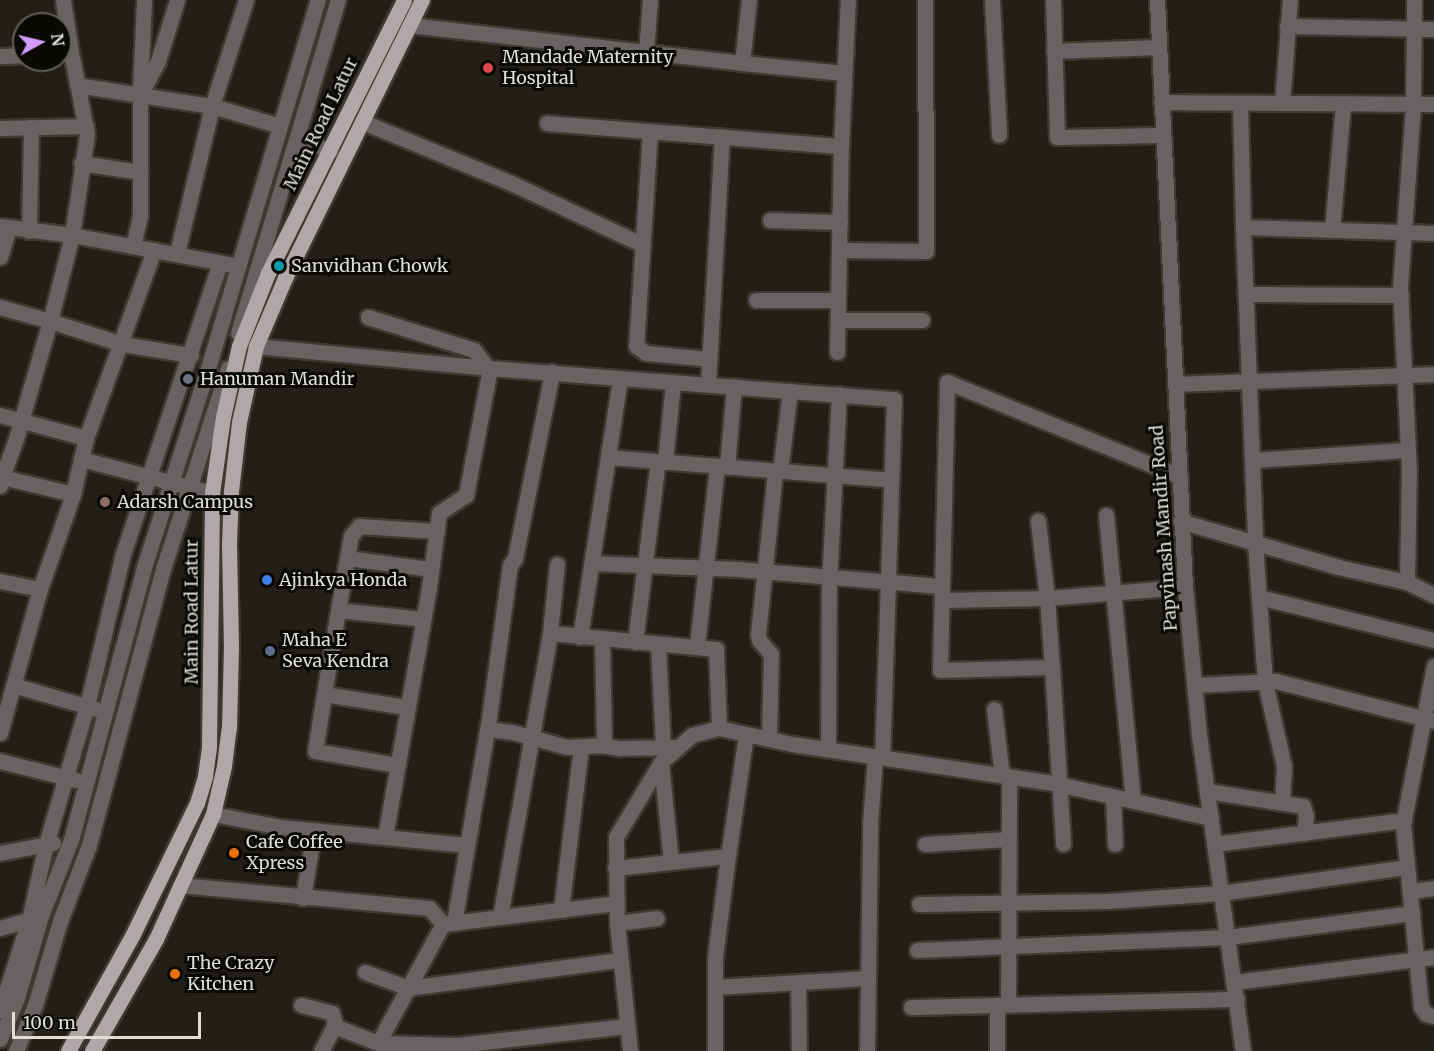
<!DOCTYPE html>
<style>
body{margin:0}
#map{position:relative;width:1434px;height:1051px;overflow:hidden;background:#221f17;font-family:Merriweather,serif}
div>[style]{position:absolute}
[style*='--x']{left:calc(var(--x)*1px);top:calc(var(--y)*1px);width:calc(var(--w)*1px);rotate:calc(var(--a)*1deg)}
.roads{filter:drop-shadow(2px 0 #3c3a32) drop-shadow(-2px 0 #3c3a32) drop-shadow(0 2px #3c3a32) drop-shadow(0 -2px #3c3a32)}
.minor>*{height:15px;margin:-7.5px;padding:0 7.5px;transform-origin:7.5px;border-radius:7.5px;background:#686363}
.major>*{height:15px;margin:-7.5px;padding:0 7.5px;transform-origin:7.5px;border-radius:7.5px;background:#b2a7a8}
.dots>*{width:16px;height:16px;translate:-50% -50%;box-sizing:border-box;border:3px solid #0a0906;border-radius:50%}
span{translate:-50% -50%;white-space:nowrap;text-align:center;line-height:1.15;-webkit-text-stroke:6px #0a0906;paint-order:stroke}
.poi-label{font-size:18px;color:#dfddd8}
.left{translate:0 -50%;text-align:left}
.street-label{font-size:18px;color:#dfddd8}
.north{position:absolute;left:12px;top:12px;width:60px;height:60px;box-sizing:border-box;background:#0a0906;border:2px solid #5f5e5a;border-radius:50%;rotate:82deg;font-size:16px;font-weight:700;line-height:24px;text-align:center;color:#dfddd8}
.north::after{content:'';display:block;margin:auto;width:21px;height:27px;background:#d39cfc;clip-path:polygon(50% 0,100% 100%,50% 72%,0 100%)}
.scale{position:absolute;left:12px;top:1012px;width:189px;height:27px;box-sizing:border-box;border:3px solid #dfddd8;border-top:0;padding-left:8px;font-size:18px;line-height:21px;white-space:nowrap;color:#dfddd8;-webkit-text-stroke:4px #0a0906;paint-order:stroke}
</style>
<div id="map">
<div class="roads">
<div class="minor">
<div style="--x:63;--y:0;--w:53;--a:81.3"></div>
<div style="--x:992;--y:0;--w:135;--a:87"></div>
<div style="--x:1053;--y:0;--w:137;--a:88.3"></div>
<div style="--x:1057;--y:137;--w:106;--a:-1.1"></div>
<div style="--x:1157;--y:0;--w:588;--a:87.27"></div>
<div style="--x:1185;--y:587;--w:149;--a:84.6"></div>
<div style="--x:1199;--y:735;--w:319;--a:82.1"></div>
<div style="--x:409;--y:25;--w:335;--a:6.5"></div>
<div style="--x:742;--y:63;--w:63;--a:-83.7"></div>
<div style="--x:1287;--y:26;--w:147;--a:1.2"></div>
<div style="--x:1054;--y:51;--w:105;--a:-2.2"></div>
<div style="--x:60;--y:53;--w:11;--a:-5"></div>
<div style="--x:71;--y:52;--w:84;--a:79"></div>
<div style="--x:87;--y:134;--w:102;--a:98.4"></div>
<div style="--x:72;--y:235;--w:89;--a:104.3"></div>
<div style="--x:50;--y:321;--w:76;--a:17.7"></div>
<div style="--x:122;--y:344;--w:70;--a:9.1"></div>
<div style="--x:646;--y:53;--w:53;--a:-85.7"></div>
<div style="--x:0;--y:56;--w:24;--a:-2"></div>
<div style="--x:742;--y:63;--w:102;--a:5.6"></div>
<div style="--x:77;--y:85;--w:64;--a:9"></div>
<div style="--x:140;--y:95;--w:121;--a:90"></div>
<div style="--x:140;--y:216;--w:31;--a:103"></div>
<div style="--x:140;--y:89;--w:89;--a:-87.4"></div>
<div style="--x:140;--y:95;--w:73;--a:8.7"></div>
<div style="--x:212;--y:106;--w:71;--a:16.4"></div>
<div style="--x:140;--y:95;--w:38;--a:-62"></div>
<div style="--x:158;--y:61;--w:64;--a:-72.7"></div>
<div style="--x:1161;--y:102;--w:273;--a:0.4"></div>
<div style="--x:1240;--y:103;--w:124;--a:88.6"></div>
<div style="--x:1243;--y:227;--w:191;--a:1.8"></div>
<div style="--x:1282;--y:103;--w:103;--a:-85.6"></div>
<div style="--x:363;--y:122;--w:160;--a:22.4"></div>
<div style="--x:511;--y:183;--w:144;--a:25.1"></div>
<div style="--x:547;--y:123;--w:295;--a:4.5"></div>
<div style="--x:841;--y:146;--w:146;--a:-87.3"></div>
<div style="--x:0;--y:128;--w:86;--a:-1.3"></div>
<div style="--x:650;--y:131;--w:215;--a:93.7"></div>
<div style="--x:636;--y:346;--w:12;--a:35"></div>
<div style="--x:646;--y:353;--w:63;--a:5.4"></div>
<div style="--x:297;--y:137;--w:36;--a:23"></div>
<div style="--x:81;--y:163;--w:60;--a:8.7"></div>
<div style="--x:770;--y:220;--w:70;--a:1.6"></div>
<div style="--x:0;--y:226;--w:73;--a:7.1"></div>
<div style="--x:72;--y:235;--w:160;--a:10.5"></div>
<div style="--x:1243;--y:227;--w:316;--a:87.8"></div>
<div style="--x:1255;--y:543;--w:139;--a:85.9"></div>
<div style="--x:1265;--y:682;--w:86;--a:77.3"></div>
<div style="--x:1284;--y:766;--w:35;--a:93"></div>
<div style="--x:1332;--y:230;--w:126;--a:-85"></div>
<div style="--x:29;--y:231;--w:104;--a:-88.9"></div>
<div style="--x:840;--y:250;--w:86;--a:0.7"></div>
<div style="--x:926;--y:251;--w:251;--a:-90.2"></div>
<div style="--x:177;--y:253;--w:151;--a:-76.6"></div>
<div style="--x:212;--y:106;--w:111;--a:-72.2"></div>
<div style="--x:0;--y:257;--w:31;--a:-73"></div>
<div style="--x:1246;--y:294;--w:155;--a:0.4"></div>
<div style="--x:756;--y:300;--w:82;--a:0"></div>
<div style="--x:0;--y:307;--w:52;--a:15.6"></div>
<div style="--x:50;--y:321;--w:123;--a:106.1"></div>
<div style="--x:16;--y:439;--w:40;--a:110.2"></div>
<div style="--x:2;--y:477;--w:2;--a:-153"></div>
<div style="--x:368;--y:317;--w:111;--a:17.3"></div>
<div style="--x:474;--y:350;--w:21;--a:53"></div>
<div style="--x:838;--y:320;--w:84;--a:0"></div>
<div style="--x:238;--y:333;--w:348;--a:-73.3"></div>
<div style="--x:256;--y:346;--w:235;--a:5.4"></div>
<div style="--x:490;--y:368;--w:405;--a:4.4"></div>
<div style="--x:894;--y:399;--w:358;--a:91.9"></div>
<div style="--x:837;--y:352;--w:206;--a:-88.9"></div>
<div style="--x:708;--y:384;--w:248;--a:-86.8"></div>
<div style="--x:1175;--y:384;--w:259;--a:-2.2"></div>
<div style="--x:0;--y:415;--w:89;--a:15"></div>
<div style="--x:86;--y:438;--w:22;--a:103"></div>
<div style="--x:81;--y:459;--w:135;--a:14.5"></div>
<div style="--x:86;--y:438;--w:200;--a:-70.1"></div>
<div style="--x:608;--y:457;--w:284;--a:4.6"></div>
<div style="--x:1253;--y:460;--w:154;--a:-3.7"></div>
<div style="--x:665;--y:462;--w:80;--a:-84.3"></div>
<div style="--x:727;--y:467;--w:81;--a:-85.1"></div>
<div style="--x:780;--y:471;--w:81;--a:-82.9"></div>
<div style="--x:1179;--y:476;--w:250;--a:-157.9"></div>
<div style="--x:947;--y:382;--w:288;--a:91.4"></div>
<div style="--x:940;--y:670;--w:112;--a:-1.5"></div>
<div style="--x:1052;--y:667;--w:69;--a:-94.1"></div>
<div style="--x:1047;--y:598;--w:138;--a:-4.6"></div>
<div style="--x:0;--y:486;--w:9;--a:-77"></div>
<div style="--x:2;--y:477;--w:73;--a:13.5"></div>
<div style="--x:73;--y:494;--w:36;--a:-77"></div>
<div style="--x:1106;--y:515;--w:287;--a:84.6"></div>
<div style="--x:1180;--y:521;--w:165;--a:16.2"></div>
<div style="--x:1338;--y:567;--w:71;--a:12.3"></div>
<div style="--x:1407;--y:582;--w:30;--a:26"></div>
<div style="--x:347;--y:558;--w:22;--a:-80"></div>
<div style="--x:351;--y:536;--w:13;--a:-51"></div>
<div style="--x:359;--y:526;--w:78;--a:3.7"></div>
<div style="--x:592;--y:563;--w:146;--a:2.4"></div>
<div style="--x:738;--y:569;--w:205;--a:4.8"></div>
<div style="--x:0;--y:581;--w:41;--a:11.3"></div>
<div style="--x:40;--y:589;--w:101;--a:-70.8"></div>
<div style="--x:1407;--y:582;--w:111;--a:-89"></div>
<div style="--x:1409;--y:471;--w:184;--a:-92.8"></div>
<div style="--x:1400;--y:287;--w:183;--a:-85.9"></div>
<div style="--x:1413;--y:104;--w:104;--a:-89.4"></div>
<div style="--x:1259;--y:597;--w:180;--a:13.8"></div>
<div style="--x:942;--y:600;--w:105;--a:-1.1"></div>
<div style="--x:1047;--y:598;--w:78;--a:-96.7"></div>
<div style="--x:338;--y:610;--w:85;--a:6"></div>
<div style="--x:550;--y:633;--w:167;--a:5.5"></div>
<div style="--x:716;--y:649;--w:79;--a:87.8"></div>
<div style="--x:580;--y:637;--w:262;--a:-81.2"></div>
<div style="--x:602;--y:639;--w:106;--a:88.9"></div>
<div style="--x:635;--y:642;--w:182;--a:-82.8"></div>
<div style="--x:658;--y:645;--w:102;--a:87.2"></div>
<div style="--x:697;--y:645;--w:180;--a:-83.6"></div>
<div style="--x:1434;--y:666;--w:161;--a:101.1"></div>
<div style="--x:1403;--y:824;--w:184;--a:84.4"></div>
<div style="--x:1421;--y:1007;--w:9;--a:54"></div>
<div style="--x:1426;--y:1014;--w:8;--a:14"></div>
<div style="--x:1052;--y:667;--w:177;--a:86.4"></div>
<div style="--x:13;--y:685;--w:86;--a:16.1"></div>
<div style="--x:1194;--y:685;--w:82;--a:-2.8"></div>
<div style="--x:1276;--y:681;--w:163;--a:14.2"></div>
<div style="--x:324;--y:694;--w:83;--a:9"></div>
<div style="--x:994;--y:709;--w:67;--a:83.2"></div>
<div style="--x:487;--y:729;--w:25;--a:7"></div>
<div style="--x:512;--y:732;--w:57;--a:15.3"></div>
<div style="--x:567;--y:747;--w:33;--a:-3"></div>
<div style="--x:600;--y:745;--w:20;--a:9"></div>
<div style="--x:620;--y:748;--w:58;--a:-1"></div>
<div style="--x:0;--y:733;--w:149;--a:-74.5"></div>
<div style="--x:769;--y:739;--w:85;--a:-88.7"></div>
<div style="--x:771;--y:654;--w:18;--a:-131"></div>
<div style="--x:759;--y:640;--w:6;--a:-99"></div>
<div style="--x:758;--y:634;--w:164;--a:-84"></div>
<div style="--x:828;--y:749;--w:166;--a:-89.7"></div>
<div style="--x:829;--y:583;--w:189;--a:-87"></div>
<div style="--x:0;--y:761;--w:78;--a:14"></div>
<div style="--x:661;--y:762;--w:100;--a:84.3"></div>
<div style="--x:397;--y:765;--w:83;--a:-170.3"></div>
<div style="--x:315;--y:751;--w:76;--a:-80.9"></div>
<div style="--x:327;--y:676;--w:120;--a:-80.4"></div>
<div style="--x:347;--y:558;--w:85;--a:7.5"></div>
<div style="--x:1207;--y:791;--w:97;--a:8.9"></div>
<div style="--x:1303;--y:806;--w:9;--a:72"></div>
<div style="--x:1306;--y:815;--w:18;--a:96"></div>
<div style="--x:1113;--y:797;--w:47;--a:87.6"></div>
<div style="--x:213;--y:814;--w:68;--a:11"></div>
<div style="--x:280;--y:827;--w:188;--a:5.5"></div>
<div style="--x:385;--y:837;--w:254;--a:-80"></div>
<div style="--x:429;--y:587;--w:75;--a:-82.3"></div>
<div style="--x:439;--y:513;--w:32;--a:-34"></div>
<div style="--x:466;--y:495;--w:129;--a:-79.3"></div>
<div style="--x:925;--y:844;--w:83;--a:-3.4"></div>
<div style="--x:1214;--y:844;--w:192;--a:-7.2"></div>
<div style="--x:0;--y:853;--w:54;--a:-10.7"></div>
<div style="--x:615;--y:868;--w:114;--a:-6.1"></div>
<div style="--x:728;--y:856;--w:123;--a:-81.6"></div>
<div style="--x:180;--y:885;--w:250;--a:5.3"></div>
<div style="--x:429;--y:908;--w:21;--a:49"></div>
<div style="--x:443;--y:924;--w:174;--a:-6.9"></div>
<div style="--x:1410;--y:891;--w:24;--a:-7"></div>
<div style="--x:303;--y:898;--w:69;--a:-80.8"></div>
<div style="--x:919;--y:904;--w:188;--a:-0.9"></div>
<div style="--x:1107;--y:901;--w:114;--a:-4"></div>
<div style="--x:1221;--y:893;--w:188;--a:-8"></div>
<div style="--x:561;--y:910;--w:163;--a:-83"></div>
<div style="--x:500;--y:917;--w:288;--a:-80"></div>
<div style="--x:550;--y:633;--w:69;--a:-84.2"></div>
<div style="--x:454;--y:923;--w:208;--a:-80.3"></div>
<div style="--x:489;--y:718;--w:154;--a:-82.2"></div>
<div style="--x:510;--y:565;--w:9;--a:-54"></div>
<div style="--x:515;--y:558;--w:190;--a:-78.7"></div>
<div style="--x:617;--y:923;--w:40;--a:-7.1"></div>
<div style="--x:0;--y:928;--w:37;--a:-16"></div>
<div style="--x:917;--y:950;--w:311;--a:-2.4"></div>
<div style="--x:1228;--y:937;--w:186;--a:-7.4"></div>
<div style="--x:365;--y:972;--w:46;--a:20.4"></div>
<div style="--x:408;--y:988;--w:213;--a:-7.6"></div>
<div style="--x:798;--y:982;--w:69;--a:89.2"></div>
<div style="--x:1234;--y:982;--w:202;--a:-7.1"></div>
<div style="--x:715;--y:987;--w:153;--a:-3.4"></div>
<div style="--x:1008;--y:1004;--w:227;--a:-89.7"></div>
<div style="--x:301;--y:1005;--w:32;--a:14"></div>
<div style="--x:332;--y:1013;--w:11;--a:75"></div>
<div style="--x:335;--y:1024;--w:30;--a:117"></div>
<div style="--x:911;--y:1007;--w:326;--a:-1.4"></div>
<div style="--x:0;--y:1010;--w:95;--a:-72.1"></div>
<div style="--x:29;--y:920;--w:78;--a:-77.4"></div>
<div style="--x:46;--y:844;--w:144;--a:-73.5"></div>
<div style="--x:87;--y:706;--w:156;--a:-76.7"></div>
<div style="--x:123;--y:554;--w:307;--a:-71.6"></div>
<div style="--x:334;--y:1026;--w:47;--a:21.1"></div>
<div style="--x:378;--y:1043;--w:136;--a:-61.4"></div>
<div style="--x:0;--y:1039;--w:44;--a:-67.5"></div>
<div style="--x:17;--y:998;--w:85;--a:-73.7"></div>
<div style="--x:41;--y:916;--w:82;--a:-68.5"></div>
<div style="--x:71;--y:840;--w:286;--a:-75"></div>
<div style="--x:145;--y:564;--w:216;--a:-72.2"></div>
<div style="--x:211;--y:358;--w:374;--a:-73.4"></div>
<div style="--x:378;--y:1043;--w:79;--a:1.5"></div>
<div style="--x:457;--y:1045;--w:171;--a:-6.4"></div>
<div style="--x:16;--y:1051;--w:50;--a:-67.6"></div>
<div style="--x:35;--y:1005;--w:88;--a:-73.4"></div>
<div style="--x:60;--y:921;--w:81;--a:-69.1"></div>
<div style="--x:89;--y:845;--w:286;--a:-75"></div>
<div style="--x:163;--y:569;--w:211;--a:-72.1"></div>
<div style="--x:630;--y:1051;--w:129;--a:-95.8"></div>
<div style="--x:617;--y:923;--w:86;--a:-90.7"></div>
<div style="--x:616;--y:837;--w:87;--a:-59"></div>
<div style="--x:661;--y:762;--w:41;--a:-41.1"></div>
<div style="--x:692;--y:735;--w:28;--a:-15"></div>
<div style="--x:719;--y:728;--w:75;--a:12.4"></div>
<div style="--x:792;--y:744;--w:264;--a:8.5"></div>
<div style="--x:1053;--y:783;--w:162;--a:12.5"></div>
<div style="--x:715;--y:1051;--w:94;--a:-90"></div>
<div style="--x:715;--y:957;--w:102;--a:-82.7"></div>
<div style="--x:867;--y:1051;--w:227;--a:-89.2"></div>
<div style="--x:870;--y:824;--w:68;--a:-85.8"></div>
<div style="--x:997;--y:1051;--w:45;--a:-90"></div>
</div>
<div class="major">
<div style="--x:68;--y:1051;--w:132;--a:-60.9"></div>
<div style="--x:132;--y:936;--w:148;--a:-64"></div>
<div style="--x:197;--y:803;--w:28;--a:-73"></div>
<div style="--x:205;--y:776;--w:29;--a:-82"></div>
<div style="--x:209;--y:747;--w:254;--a:-89.3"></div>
<div style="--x:212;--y:493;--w:77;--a:-81.8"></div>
<div style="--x:223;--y:417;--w:73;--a:-77.3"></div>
<div style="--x:239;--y:346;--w:79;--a:-68.3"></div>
<div style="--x:268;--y:273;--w:305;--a:-63.5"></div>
<div style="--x:92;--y:1051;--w:129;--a:-60.3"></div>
<div style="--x:156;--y:939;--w:137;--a:-65.5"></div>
<div style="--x:213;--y:814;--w:49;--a:-77.1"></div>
<div style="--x:224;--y:766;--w:38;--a:-83"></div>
<div style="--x:229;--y:728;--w:80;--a:-88.6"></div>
<div style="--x:231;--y:648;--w:105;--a:-91.1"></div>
<div style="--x:229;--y:543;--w:52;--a:-87.8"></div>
<div style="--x:231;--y:491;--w:69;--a:-83.4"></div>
<div style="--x:239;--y:422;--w:78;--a:-77.4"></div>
<div style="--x:256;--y:346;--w:74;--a:-66.9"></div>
<div style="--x:285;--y:278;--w:310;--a:-63.8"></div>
</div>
</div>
<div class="dots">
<div style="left:488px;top:68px;background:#e0444e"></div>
<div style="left:279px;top:266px;background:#0f9aa8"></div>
<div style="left:188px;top:379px;background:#6b7280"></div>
<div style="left:105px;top:502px;background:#8d6e63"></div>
<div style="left:267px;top:580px;background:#3f7fe0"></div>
<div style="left:270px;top:651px;background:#5c6f8a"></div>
<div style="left:234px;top:853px;background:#e8710a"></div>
<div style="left:175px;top:974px;background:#e8710a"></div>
</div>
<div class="poi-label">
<span class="left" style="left:502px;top:68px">Mandade Maternity<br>Hospital</span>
<span class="left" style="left:291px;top:266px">Sanvidhan Chowk</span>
<span class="left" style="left:200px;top:379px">Hanuman Mandir</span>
<span class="left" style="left:117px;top:502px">Adarsh Campus</span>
<span class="left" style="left:279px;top:580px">Ajinkya Honda</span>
<span class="left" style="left:282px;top:651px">Maha E<br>Seva Kendra</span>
<span class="left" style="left:246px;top:853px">Cafe Coffee<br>Xpress</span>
<span class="left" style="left:187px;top:974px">The Crazy<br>Kitchen</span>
</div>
<div class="street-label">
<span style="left:321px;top:124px;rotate:-64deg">Main Road Latur</span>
<span style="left:1164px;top:528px;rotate:-94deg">Papvinash Mandir Road</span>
<span style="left:192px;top:612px;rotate:-90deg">Main Road Latur</span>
</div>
<div class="north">N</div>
<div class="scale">100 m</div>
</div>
